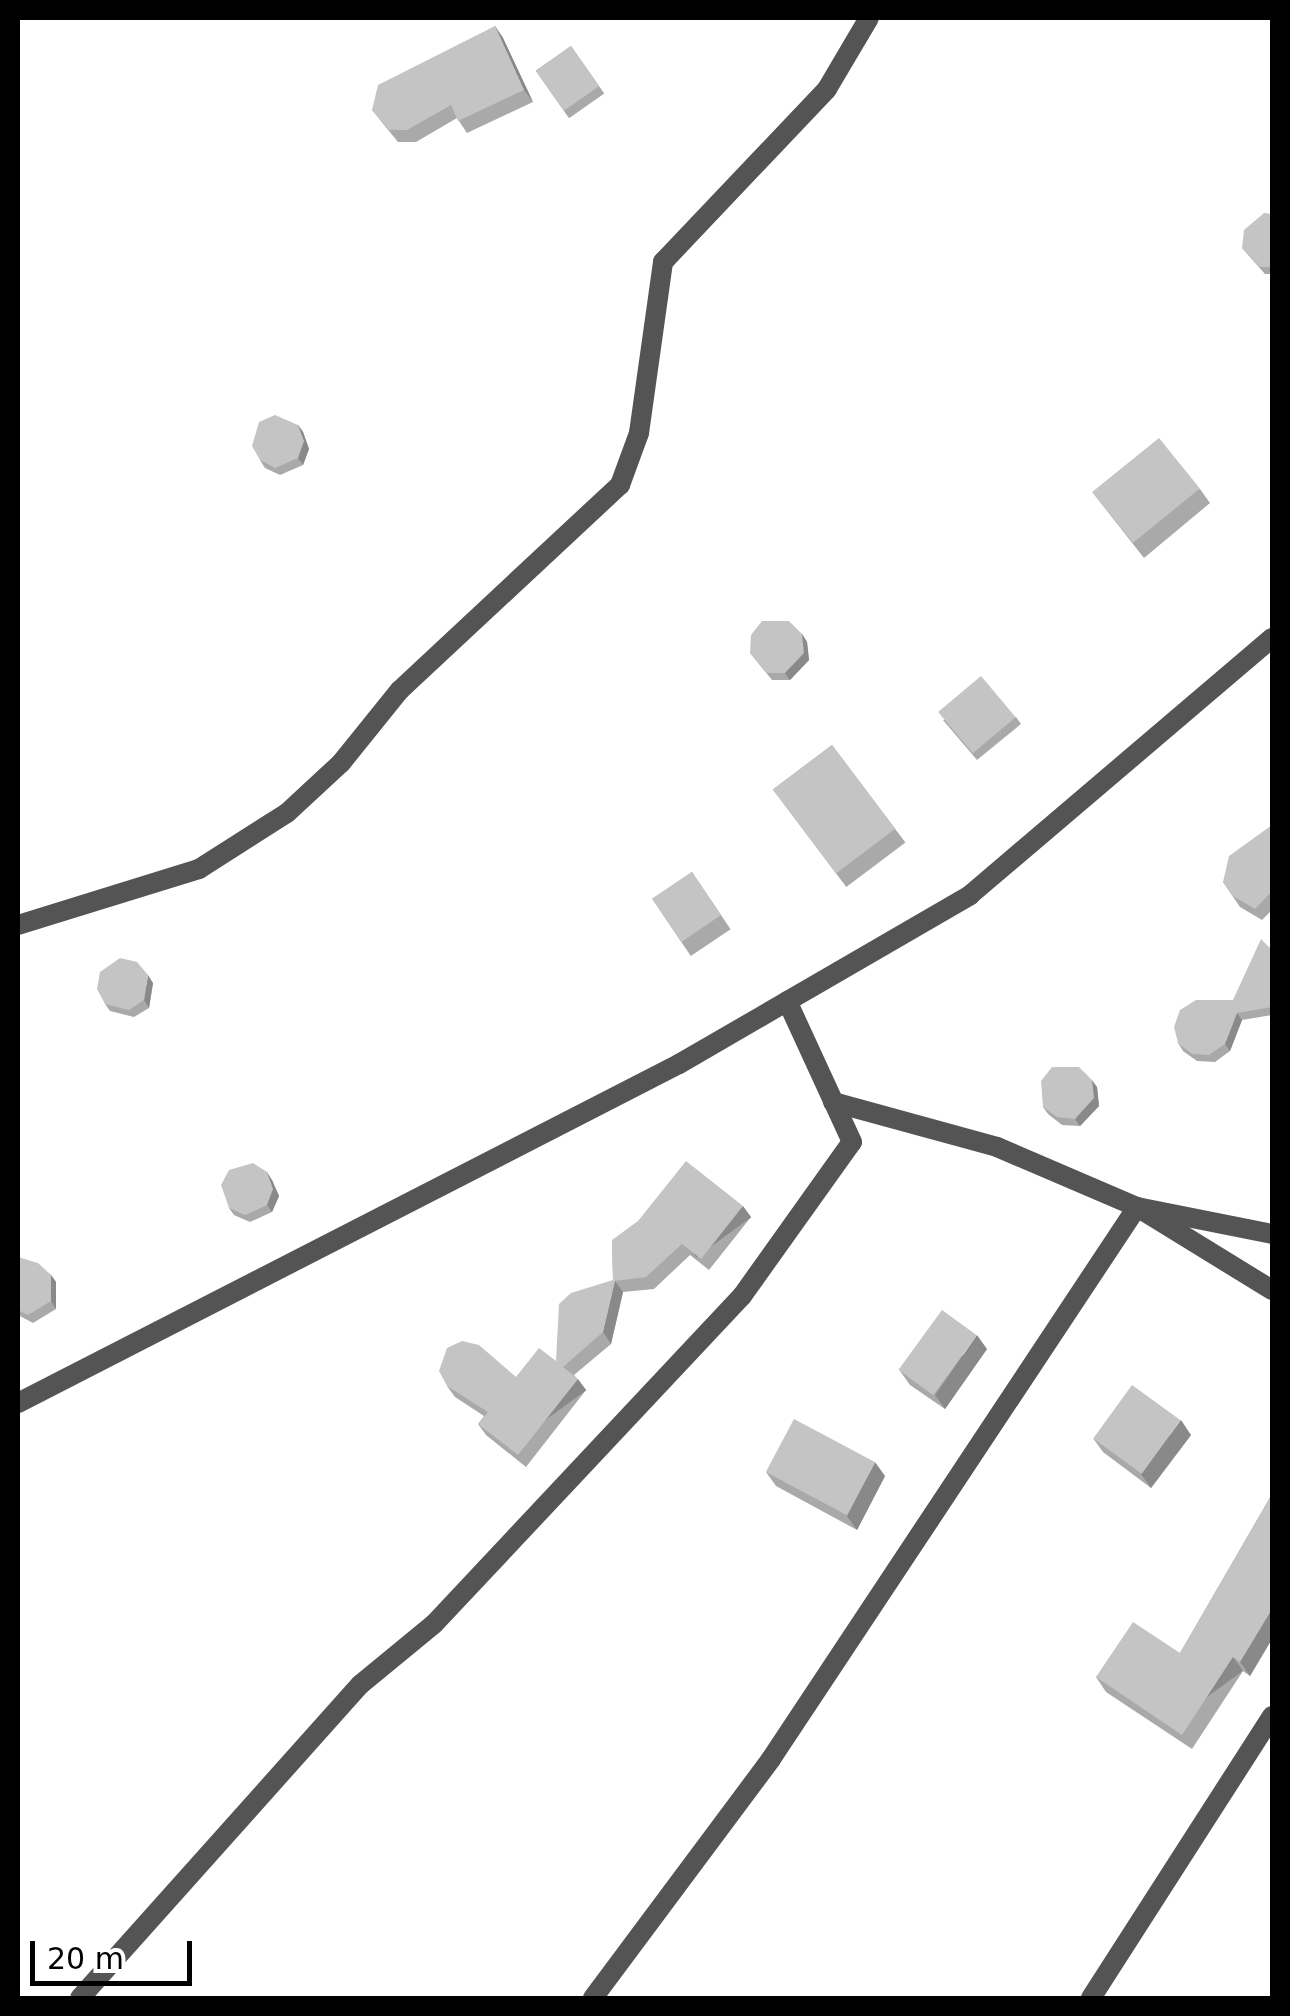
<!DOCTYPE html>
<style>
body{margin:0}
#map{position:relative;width:1290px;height:2016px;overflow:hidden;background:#fff;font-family:"DejaVu Sans",sans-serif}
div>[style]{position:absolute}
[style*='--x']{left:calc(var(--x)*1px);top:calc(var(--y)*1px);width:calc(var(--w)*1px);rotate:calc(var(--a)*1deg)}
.minor>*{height:20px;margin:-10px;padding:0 10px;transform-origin:10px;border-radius:10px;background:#545454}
.wall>*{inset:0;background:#a9a9a9;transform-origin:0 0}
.shaded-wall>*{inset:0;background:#898989;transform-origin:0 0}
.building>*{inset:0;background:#c4c4c4;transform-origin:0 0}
span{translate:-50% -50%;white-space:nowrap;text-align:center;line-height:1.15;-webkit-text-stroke:10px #fff;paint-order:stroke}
.frame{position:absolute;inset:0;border:20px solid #000;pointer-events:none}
.scale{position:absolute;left:30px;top:1941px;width:162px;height:45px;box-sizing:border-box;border:5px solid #000;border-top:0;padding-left:12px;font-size:30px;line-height:35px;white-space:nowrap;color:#000;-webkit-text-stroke:8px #fff;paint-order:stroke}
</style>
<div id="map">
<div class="minor">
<div style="--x:18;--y:925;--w:189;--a:-17.2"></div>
<div style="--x:199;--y:869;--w:104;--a:-32.5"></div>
<div style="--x:287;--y:813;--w:74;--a:-42.8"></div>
<div style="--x:341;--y:763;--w:94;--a:-51.1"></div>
<div style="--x:400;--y:690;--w:301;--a:-43"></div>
<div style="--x:620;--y:485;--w:55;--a:-69.9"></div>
<div style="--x:639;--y:433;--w:173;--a:-82"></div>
<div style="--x:663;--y:262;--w:238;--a:-46.5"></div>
<div style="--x:827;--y:89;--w:82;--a:-59.4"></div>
<div style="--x:833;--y:1102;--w:170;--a:15.3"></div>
<div style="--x:997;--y:1147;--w:152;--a:23.2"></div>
<div style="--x:1137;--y:1207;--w:158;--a:31.6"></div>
<div style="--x:18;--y:1403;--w:743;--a:-27.15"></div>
<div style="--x:679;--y:1064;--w:337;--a:-30.1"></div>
<div style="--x:970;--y:895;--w:397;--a:-40.4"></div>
<div style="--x:80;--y:1998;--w:421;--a:-48.2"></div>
<div style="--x:361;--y:1684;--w:94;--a:-39.4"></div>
<div style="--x:434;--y:1624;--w:450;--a:-46.8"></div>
<div style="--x:742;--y:1296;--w:189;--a:-54.5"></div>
<div style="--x:852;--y:1142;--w:155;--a:-114.7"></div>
<div style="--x:593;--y:1998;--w:298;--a:-53.3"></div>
<div style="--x:771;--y:1759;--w:662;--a:-56.45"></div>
<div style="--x:1137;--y:1207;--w:138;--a:11.3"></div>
<div style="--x:1091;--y:1998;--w:335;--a:-57.3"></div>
</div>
<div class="wall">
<div style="clip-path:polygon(495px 26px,503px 38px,533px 102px,467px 133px,457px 118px,416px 142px,398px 142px,372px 110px)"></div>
<div style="left:571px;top:46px;width:58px;height:43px;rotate:55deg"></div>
<div style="clip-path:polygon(1272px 214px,1272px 274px,1265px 274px,1242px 248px)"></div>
<div style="clip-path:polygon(298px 425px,303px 432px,309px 449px,303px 465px,280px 475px,265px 468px,260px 460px)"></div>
<div style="clip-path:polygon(1200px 489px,1210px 503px,1144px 558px,1093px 493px)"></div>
<div style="clip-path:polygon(802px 634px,807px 642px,809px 660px,790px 680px,772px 680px,750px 653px)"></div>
<div style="clip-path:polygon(1016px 717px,1021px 724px,977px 760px,943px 720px)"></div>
<div style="left:832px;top:745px;width:122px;height:74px;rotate:53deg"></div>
<div style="clip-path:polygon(1272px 825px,1272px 910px,1262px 920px,1240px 907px,1223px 882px)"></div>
<div style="left:692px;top:872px;width:69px;height:48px;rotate:56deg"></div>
<div style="clip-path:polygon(1272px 950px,1272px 1015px,1242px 1020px,1230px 1051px,1215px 1062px,1197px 1061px,1183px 1051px,1178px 1043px,1233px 1000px)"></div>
<div style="clip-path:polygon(153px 983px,149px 1008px,134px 1017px,110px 1011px,105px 1004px)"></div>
<div style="clip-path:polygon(1097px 1087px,1099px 1106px,1080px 1126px,1062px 1125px,1048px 1114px,1043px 1107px)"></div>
<div style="clip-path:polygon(272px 1180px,279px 1196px,272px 1212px,250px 1222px,234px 1215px,229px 1208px)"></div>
<div style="clip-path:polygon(751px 1217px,709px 1270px,690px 1255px,654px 1289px,623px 1292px,611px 1344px,574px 1375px,586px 1390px,526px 1467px,486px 1435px,478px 1424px,484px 1416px,455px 1397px,447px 1386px,516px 1377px,556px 1361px,613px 1280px,612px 1240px)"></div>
<div style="clip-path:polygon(18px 1257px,51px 1275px,56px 1282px,56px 1309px,33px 1323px,18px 1315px)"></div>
<div style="clip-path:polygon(987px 1349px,945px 1409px,910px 1385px,900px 1371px)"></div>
<div style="clip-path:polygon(1191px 1435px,1151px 1488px,1103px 1452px,1093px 1438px)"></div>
<div style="clip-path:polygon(766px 1472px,885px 1476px,857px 1530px,776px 1486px)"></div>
<div style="clip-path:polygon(1272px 1494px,1272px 1639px,1250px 1676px,1243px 1671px,1192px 1749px,1106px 1692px,1096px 1677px,1180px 1653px)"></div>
</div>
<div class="shaded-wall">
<div style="clip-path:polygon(495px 26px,503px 38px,533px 102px,524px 90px)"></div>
<div style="clip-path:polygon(298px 425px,303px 432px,309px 449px,303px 465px,298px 458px)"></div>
<div style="clip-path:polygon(802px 634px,807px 642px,809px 660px,790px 680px,785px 673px)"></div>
<div style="clip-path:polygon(148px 975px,153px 983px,149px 1008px,144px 1000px)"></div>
<div style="clip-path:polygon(1237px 1013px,1242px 1020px,1230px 1051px,1225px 1044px)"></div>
<div style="clip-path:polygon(1092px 1080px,1097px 1087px,1099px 1106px,1080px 1126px,1075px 1119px)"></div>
<div style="clip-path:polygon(267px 1172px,272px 1180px,279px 1196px,272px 1212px,267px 1205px)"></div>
<div style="left:743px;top:1206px;width:14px;height:68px;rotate:54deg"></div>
<div style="clip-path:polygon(51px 1275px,56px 1282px,56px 1309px,51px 1301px)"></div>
<div style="clip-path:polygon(615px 1281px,623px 1292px,611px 1344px,603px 1332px)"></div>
<div style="clip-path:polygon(977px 1335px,987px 1349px,945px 1409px,935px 1395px)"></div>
<div style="left:578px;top:1379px;width:14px;height:97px;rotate:54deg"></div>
<div style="clip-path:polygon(1181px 1420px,1191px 1435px,1151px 1488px,1141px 1474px)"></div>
<div style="clip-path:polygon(875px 1462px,885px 1476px,857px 1530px,847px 1516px)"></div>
<div style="clip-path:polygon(1272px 1609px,1272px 1639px,1250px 1676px,1240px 1662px)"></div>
<div style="left:1233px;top:1657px;width:17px;height:93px;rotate:54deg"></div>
</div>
<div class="building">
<div style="clip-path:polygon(495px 26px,524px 90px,458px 121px,451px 105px,407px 130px,389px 130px,372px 110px,378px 85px)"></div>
<div style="left:571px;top:46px;width:49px;height:43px;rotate:55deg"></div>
<div style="clip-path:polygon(1264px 213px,1272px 214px,1272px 267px,1260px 267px,1242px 248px,1244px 230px)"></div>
<div style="clip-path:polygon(275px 415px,298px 425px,304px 441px,298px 458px,275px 468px,260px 460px,252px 446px,259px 422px)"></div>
<div style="left:1159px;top:438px;width:65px;height:86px;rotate:51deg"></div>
<div style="clip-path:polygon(762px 621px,789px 621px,802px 634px,804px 653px,785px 673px,767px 673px,750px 653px,751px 635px)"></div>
<div style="left:981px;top:676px;width:54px;height:56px;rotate:50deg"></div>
<div style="left:832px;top:745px;width:105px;height:74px;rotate:53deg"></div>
<div style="clip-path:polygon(1272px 825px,1272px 891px,1255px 909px,1233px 896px,1223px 882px,1229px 856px)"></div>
<div style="left:692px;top:872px;width:52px;height:48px;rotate:56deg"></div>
<div style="clip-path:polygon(1261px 939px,1272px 950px,1272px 1007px,1237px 1013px,1225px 1044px,1209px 1055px,1192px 1054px,1178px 1043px,1174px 1027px,1180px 1010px,1196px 1000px,1233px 1000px)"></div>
<div style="clip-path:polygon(120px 958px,137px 962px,148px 975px,144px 1000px,129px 1010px,105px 1004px,97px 989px,100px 972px)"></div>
<div style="clip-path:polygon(1052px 1067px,1079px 1067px,1092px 1080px,1094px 1098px,1075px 1119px,1057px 1117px,1043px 1107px,1041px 1081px)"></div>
<div style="clip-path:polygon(686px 1161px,743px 1206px,701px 1259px,682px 1244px,646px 1277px,615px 1281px,603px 1332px,563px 1367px,578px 1379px,518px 1455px,478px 1424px,488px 1412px,447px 1386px,439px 1371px,447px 1348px,462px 1341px,479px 1345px,516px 1377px,539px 1348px,556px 1361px,559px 1304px,571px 1293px,613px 1280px,612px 1240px,638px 1221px)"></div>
<div style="clip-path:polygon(253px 1163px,267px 1172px,273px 1189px,267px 1205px,245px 1215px,229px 1208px,221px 1185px,229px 1170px)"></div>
<div style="clip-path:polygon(18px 1257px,38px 1263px,51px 1275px,51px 1301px,28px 1315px,18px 1310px)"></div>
<div style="left:942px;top:1310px;width:43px;height:74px;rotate:36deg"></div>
<div style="left:1132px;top:1385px;width:60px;height:66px;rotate:36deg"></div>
<div style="left:794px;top:1419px;width:92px;height:60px;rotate:28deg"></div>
<div style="clip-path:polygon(1272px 1494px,1272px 1609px,1240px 1662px,1233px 1657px,1182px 1735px,1096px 1677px,1133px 1622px,1180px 1653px)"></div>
</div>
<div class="frame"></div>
<div class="scale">20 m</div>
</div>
